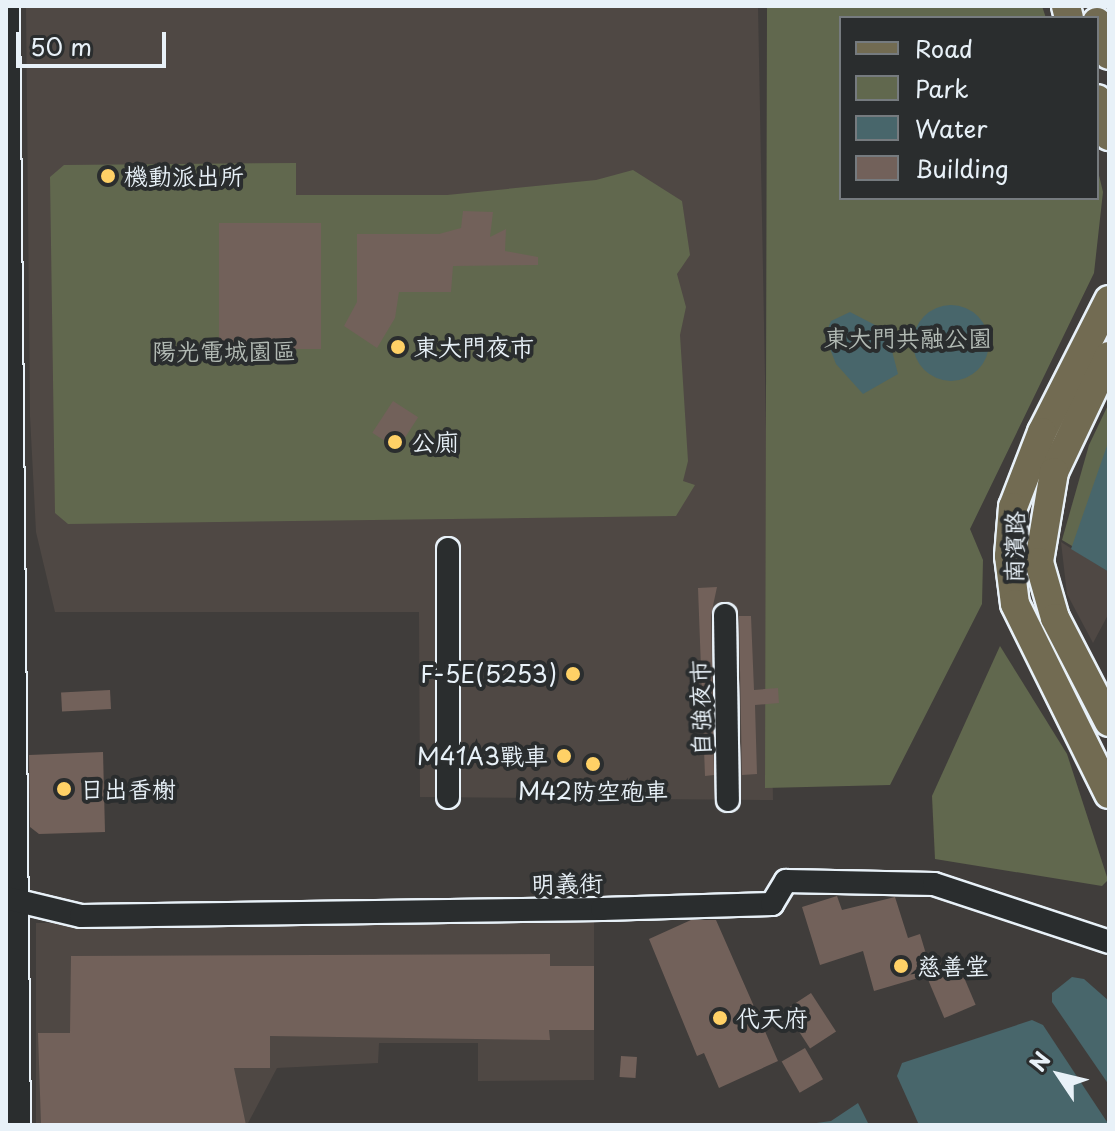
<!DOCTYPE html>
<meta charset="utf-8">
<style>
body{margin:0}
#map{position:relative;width:1115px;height:1131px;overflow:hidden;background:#403d3b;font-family:"Playpen Sans","LXGW WenKai TC",sans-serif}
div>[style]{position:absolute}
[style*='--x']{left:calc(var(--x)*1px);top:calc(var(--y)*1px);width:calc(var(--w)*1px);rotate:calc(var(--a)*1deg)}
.built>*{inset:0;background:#4f4844}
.green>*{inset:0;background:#61684e}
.water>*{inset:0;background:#48666b}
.round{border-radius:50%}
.building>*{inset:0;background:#72615a;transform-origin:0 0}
.roads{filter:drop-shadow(2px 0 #e8f1f8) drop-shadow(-2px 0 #e8f1f8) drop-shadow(0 2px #e8f1f8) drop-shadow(0 -2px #e8f1f8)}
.minor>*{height:22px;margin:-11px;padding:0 11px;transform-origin:11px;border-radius:11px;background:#2a2d2e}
.major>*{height:28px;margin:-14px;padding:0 14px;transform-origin:14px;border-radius:14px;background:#726b52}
.dots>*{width:22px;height:22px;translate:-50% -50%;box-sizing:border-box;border:4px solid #2a2d2e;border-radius:50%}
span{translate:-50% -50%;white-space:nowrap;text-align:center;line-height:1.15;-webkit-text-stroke:8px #2a2d2e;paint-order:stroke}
.poi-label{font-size:24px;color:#e8f1f8}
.left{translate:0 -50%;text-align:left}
.right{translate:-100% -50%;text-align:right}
.park-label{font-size:24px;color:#b2bab4}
.street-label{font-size:24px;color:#e8f1f8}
.frame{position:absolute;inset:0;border:8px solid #e8f1f8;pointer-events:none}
.legend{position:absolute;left:839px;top:16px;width:260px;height:184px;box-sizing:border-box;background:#2a2d2e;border:2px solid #767b7f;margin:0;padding:10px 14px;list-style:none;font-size:24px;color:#e8f1f8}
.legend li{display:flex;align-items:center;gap:16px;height:40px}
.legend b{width:40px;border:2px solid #767b7f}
.north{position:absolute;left:1019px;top:1035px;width:80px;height:80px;-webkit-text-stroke:6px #2a2d2e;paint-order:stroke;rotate:305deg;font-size:22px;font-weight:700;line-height:32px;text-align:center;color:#e8f1f8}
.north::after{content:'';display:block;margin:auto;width:28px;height:36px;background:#e8f1f8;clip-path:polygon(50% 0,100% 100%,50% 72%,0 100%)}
.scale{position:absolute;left:16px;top:32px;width:150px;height:36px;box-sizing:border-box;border:4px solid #e8f1f8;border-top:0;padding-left:10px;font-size:24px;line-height:28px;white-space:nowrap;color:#e8f1f8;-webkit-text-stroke:6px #2a2d2e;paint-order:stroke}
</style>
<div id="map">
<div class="built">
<div style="clip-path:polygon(26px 6px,758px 6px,773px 800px,420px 797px,419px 612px,55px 612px,36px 532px,30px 416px)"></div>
<div style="clip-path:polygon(1061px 542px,1109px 572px,1109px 613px,1093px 643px,1067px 594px)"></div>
<div style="clip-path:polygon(594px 919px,594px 1080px,478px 1081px,478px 1043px,379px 1043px,378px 1063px,277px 1068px,247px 1125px,36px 1125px,36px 923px)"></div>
</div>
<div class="green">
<div style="clip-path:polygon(767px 6px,1042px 6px,1046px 18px,841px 18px,841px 198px,1097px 198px,1097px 167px,1103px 192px,1094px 273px,970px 529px,983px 560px,982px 604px,890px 785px,765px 788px)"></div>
<div style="clip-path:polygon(296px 163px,296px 195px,447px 195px,596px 180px,633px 170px,682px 201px,690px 255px,677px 274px,686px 307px,680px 335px,688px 461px,683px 481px,695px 485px,676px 516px,68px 524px,55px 513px,50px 177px,64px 165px)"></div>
<div style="clip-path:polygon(1109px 403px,1109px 568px,1062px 540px,1089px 445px)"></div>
<div style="clip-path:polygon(1000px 646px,1067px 754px,1108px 880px,1102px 886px,935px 859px,932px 796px)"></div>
</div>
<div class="water">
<div class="round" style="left:913px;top:305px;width:76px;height:76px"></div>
<div style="clip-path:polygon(850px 312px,875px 325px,891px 347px,898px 374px,863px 394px,836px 364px,825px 336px,831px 321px)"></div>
<div style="clip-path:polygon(1109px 440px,1109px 572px,1071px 549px)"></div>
<div style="clip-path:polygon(1072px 977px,1084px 979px,1109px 1001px,1109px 1085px,1052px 1002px,1052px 993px)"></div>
<div style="clip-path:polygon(1032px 1020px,1043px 1025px,1109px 1125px,919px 1125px,897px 1076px,902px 1063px)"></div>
<div style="clip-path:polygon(858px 1103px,869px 1125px,802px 1125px,831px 1121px)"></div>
</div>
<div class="building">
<div style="clip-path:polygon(463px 211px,493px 212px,490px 237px,506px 229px,505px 251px,538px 257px,538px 265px,453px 266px,451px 292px,399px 292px,395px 318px,377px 348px,344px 326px,357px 302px,357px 234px,439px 234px,461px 228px)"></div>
<div style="left:321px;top:223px;width:126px;height:102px;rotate:90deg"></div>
<div style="left:393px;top:401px;width:30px;height:38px;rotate:33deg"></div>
<div style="clip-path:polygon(717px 587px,711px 615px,714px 775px,705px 776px,698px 588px)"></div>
<div style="clip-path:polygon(739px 616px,751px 616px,754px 690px,778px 688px,779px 703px,755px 705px,757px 774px,742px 775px)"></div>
<div style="left:110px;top:690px;width:19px;height:49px;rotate:87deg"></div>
<div style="clip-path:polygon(103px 752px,105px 832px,39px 834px,30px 827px,29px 755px)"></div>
<div style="clip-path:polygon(837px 896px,842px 910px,895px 897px,908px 938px,920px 934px,932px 974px,874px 991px,863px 951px,820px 965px,802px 907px)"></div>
<div style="clip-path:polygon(691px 920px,716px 920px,778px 1061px,719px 1088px,704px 1053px,697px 1056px,649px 939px)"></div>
<div style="clip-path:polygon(550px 954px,550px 966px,594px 966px,594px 1030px,549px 1030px,550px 1040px,270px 1036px,270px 1068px,234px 1068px,246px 1125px,41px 1125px,38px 1033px,70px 1033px,71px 956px)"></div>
<div style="left:960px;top:968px;width:40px;height:34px;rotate:67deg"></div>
<div style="left:811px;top:993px;width:46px;height:31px;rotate:57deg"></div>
<div style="left:805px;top:1048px;width:36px;height:27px;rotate:60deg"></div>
<div style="left:621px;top:1056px;width:16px;height:21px;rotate:4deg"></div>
</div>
<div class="roads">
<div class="minor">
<div style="--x:8;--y:6;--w:1119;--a:89.44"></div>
<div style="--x:725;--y:615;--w:185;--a:89.1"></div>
<div style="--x:448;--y:797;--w:248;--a:-90"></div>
<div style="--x:6;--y:898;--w:77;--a:13.5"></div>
<div style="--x:81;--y:916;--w:521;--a:-0.77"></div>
<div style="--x:602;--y:909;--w:170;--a:-1.7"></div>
<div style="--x:772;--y:904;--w:27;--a:-59"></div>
<div style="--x:786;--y:881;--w:148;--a:1.2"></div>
<div style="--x:934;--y:884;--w:184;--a:18.3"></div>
</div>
<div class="major">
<div style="--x:1066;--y:6;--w:12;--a:76"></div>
<div style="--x:1097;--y:22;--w:35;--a:70"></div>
<div style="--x:1097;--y:99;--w:39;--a:72"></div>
<div style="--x:1109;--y:300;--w:148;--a:116.9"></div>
<div style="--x:1042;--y:432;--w:80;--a:111.1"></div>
<div style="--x:1013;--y:507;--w:49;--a:94.7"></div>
<div style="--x:1009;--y:556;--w:48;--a:82.9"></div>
<div style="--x:1015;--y:604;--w:212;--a:63.7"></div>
<div style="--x:1109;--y:356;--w:128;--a:115.4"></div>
<div style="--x:1054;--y:472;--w:91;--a:99.5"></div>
<div style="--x:1039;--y:562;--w:58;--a:74.1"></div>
<div style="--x:1055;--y:618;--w:117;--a:62.6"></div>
</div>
</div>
<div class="dots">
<div style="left:108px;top:176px;background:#ffd166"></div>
<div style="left:398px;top:347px;background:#ffd166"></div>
<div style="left:395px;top:442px;background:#ffd166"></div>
<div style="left:573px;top:674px;background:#ffd166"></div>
<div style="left:564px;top:756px;background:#ffd166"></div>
<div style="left:593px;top:764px;background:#ffd166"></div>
<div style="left:64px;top:789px;background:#ffd166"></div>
<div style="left:901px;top:966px;background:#ffd166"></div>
<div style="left:720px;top:1018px;background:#ffd166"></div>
</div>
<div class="poi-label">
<span class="left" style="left:124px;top:176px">機動派出所</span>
<span class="left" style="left:414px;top:347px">東大門夜市</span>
<span class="left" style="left:411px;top:442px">公廁</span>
<span class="right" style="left:557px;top:674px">F-5E(5253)</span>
<span class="right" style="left:548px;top:756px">M41A3戰車</span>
<span class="left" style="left:80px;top:789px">日出香榭</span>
<span style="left:593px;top:791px">M42防空砲車</span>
<span class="left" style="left:917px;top:966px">慈善堂</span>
<span class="left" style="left:736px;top:1018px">代天府</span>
</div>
<div class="park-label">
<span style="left:908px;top:338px">東大門共融公園</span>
<span style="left:224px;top:351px">陽光電城園區</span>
</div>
<div class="street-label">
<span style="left:1014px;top:547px;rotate:-89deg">南濱路</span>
<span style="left:700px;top:708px;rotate:-91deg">自強夜市</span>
<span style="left:567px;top:883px;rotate:-1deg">明義街</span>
</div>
<div class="frame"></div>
<ul class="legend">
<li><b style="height:10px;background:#726b52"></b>Road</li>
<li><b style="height:22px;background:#61684e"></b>Park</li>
<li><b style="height:22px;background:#48666b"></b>Water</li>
<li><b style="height:22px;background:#72615a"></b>Building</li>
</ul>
<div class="north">N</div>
<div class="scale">50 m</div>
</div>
